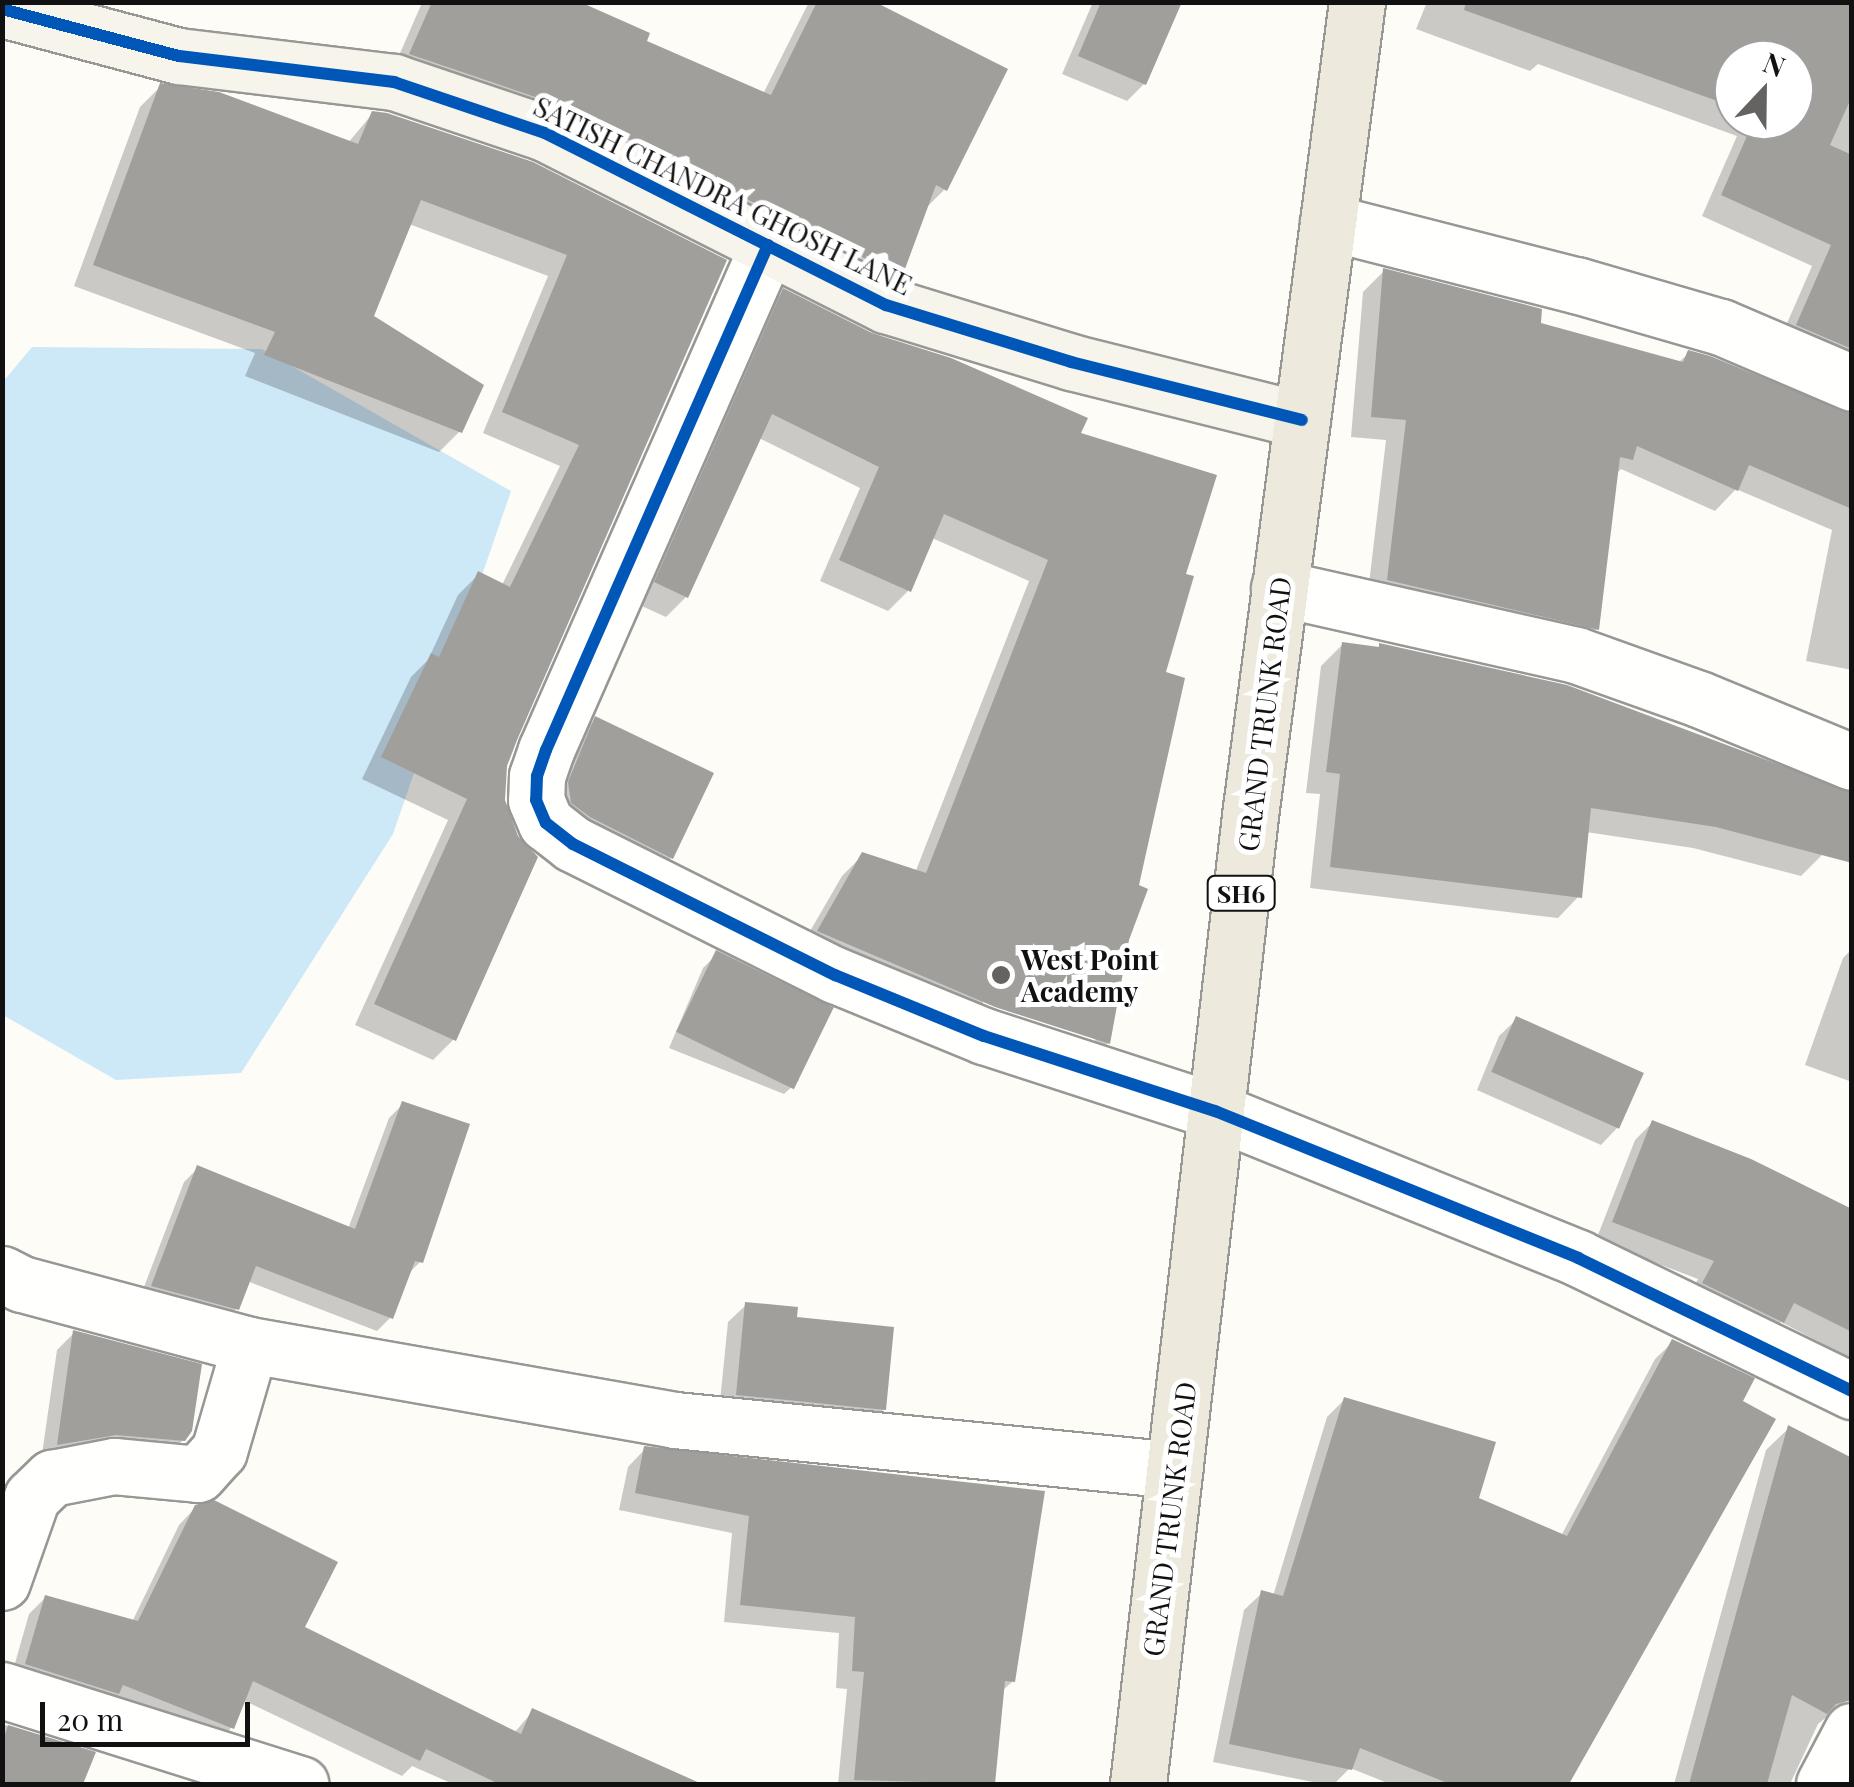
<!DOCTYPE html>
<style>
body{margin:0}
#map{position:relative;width:1854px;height:1787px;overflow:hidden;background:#fdfcf7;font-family:"Playfair Display",serif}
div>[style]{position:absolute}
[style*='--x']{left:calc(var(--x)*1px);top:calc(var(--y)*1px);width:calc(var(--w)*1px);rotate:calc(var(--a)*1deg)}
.water>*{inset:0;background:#cde8f7}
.shadow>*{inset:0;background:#0003}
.building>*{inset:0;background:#a19f9c;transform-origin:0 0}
.roads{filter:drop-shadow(2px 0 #979795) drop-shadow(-2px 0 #979795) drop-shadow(0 2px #979795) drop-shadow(0 -2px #979795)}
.street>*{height:55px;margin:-27.5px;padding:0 27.5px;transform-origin:27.5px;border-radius:27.5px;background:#fffffe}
.secondary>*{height:55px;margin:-27.5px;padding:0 27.5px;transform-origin:27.5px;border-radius:27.5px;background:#f6f4eb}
.primary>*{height:55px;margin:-27.5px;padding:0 27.5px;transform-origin:27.5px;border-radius:27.5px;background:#ede9dc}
.cycleway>*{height:12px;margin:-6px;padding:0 6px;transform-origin:6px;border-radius:6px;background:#0057b8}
.dots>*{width:28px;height:28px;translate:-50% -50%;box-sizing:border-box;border:5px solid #fff;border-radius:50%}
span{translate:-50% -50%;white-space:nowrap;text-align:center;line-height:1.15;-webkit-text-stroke:10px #fff;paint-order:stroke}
.shield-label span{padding:2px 8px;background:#fff;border:2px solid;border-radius:8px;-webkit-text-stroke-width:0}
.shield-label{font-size:25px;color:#111;font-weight:700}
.street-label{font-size:28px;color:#111}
.poi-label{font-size:28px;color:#111;font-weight:700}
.left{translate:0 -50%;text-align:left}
.frame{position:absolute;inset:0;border:5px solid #111;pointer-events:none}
.north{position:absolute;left:1714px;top:40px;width:100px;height:100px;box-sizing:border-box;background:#fff;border:2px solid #a0a0a0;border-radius:50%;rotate:22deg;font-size:28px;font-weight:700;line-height:40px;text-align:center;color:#111}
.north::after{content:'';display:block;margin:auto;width:35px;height:45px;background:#646362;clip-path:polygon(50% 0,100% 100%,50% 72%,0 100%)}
.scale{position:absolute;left:40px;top:1702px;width:210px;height:45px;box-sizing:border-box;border:5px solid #111;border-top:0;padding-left:12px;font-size:30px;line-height:35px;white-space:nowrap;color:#111;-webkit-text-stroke:8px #fff;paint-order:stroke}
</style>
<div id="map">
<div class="water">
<div style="clip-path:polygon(32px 347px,262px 349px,511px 491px,393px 834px,241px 1073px,116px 1080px,3px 1015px,2px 383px)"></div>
</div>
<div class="shadow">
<div style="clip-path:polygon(416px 2px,573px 2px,643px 43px,763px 94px,809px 2px,877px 2px,945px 189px,924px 210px,900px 276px,880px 296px,391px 74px,421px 5px)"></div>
<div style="clip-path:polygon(1093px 2px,1179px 2px,1144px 84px,1127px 101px,1062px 74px)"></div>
<div style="clip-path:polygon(evenodd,1427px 2px,1838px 2px,1852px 8px,1852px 381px,1777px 346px,1812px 266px,1702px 216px,1737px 136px,1538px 64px,1530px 71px,1416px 29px,1427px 2px,1734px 60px,1794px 60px,1794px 120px,1734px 120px,1734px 60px)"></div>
<div style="clip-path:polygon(161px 86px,348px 143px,373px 113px,724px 261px,505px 766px,454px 1039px,433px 1060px,355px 1025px,448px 820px,362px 779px,411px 677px,428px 660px,458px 595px,479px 574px,502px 585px,560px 466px,483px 433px,548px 276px,409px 224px,370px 317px,460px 431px,439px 452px,245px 376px,255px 353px,74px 286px,140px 107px)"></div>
<div style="clip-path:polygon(1384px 271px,1538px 325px,1678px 363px,1689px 353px,1852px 416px,1852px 670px,1806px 661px,1832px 530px,1736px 489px,1715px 511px,1621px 469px,1616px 474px,1597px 629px,1576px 650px,1367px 601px,1386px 440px,1351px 437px,1363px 292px)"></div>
<div style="clip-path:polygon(evenodd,784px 291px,1078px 435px,1183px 576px,1163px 674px,1108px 1043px,1087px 1064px,798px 952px,842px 876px,863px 855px,915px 873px,1029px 581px,932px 538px,909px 590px,888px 611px,820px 581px,860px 488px,759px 438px,686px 597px,666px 617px,635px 603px,763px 312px,784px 291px,984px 1000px,1095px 1037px,1095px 1042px,982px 1005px,984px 1000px)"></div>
<div style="clip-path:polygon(1342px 645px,1377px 649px,1380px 645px,1822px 855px,1801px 876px,1693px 848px,1586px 832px,1579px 896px,1558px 918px,1310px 888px,1320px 794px,1306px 793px,1321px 666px)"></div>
<div style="clip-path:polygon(596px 719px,671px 858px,654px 875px,551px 812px,578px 737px)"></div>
<div style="clip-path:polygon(1852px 949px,1852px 1082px,1805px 1065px,1843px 958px)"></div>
<div style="clip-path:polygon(717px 954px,799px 1080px,784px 1094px,669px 1048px,703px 968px)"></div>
<div style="clip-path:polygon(1517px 1019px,1618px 1127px,1601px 1145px,1477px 1090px,1499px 1036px)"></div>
<div style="clip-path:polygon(403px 1104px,421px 1261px,408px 1274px,391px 1317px,377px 1331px,247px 1281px,237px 1308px,223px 1322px,139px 1300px,184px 1182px,198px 1168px,348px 1229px,389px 1118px)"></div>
<div style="clip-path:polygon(1652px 1123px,1852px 1212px,1852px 1359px,1781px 1322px,1764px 1339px,1686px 1301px,1698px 1279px,1596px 1240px,1635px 1140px)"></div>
<div style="clip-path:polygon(746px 1305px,795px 1320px,884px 1409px,866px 1426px,719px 1411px,728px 1322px)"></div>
<div style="clip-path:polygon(74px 1333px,189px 1434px,165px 1458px,41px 1461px,57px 1350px)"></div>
<div style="clip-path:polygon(1673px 1342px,1739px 1402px,1773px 1420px,1566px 1784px,1390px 1784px,1350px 1768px,1334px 1784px,1323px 1784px,1213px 1762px,1244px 1610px,1262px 1593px,1273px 1596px,1327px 1417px,1344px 1400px,1476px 1500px,1561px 1536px,1655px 1359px)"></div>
<div style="clip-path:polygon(1789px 1428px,1850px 1698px,1818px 1724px,1790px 1784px,1674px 1784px,1766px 1450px)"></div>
<div style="clip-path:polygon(645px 1449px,1013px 1681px,1001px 1692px,993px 1784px,838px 1784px,847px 1689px,836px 1688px,839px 1633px,724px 1622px,732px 1533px,619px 1510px,628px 1467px)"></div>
<div style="clip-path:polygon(196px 1507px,301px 1628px,514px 1733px,533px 1711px,602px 1776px,618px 1784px,453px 1784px,412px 1766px,402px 1776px,243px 1700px,232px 1727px,215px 1744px,10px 1681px,29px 1614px,46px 1597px,132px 1622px,179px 1525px)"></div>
<div style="clip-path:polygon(2px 1724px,92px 1754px,80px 1784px,2px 1784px)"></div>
</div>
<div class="building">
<div style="clip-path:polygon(432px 2px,580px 2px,650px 33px,647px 41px,771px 95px,817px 2px,875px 2px,1008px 69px,947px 191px,936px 185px,902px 277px,559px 105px,409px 54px)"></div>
<div style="clip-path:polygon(1101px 2px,1182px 2px,1146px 85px,1078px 56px)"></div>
<div style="clip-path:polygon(1466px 2px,1852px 2px,1852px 96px,1830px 145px,1852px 155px,1852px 349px,1796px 325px,1831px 245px,1721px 195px,1754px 120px,1794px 120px,1794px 60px,1734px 60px,1734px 107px,1464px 10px)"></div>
<div style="clip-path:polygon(160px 83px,219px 92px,358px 144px,372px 111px,387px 113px,533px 162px,727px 260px,517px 740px,507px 766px,505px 800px,518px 836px,538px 857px,456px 1041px,374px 1004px,467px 799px,381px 757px,431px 653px,439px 657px,478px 571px,510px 587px,579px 445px,502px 412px,567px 255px,421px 200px,374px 316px,484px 385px,462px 433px,264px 355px,275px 332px,93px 265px)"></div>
<div style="clip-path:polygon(1383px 268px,1542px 309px,1541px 323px,1683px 362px,1688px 350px,1710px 356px,1852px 414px,1852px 509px,1749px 465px,1738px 491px,1637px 446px,1633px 460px,1620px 457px,1599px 630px,1387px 580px,1406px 420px,1371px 417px)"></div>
<div style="clip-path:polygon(783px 288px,872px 333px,951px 358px,1088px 418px,1081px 433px,1217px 475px,1186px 574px,1194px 576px,1166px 672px,1185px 678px,1139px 885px,1148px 889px,1129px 940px,1110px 1044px,995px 1007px,817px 931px,862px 852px,926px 873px,1048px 560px,944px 514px,911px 592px,839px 560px,879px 467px,772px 414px,688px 598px,654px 582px)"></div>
<div style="clip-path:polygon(1342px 642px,1379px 647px,1379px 643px,1567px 685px,1852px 792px,1852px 863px,1716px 827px,1591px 808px,1582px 898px,1330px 867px,1340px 774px,1326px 772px)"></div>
<div style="clip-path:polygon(595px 716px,714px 773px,673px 859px,590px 817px,571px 803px,568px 782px)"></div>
<div style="left:716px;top:950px;width:131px;height:91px;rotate:26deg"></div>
<div style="left:1516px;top:1016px;width:140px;height:61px;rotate:24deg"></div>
<div style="clip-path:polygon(402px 1101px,470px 1124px,423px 1263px,415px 1261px,393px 1319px,256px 1266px,239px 1310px,151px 1286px,197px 1165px,355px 1229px)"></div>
<div style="clip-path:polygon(1652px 1120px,1751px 1159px,1852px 1209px,1852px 1332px,1794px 1303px,1784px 1323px,1702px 1283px,1714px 1261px,1612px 1222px)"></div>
<div style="clip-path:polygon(745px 1302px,798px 1307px,797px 1317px,894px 1327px,886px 1410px,736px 1395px)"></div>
<div style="clip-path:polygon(73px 1330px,202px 1364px,192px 1431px,185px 1441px,116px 1435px,57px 1445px)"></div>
<div style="clip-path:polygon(1672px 1339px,1755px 1378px,1743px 1401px,1776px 1419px,1569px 1784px,1450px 1784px,1360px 1748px,1352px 1770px,1229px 1744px,1261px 1590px,1283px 1596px,1344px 1397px,1496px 1442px,1479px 1498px,1567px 1536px)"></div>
<div style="clip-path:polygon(1788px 1425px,1852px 1458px,1852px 1700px,1836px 1704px,1827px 1714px,1792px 1695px,1767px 1784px,1689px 1784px)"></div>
<div style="clip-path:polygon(644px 1446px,1045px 1491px,1015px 1682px,1005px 1681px,995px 1784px,854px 1780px,864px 1672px,852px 1671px,855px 1617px,740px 1605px,749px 1516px,635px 1493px)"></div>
<div style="clip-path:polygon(214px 1500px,338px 1562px,305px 1627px,521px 1734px,532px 1708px,702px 1784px,499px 1784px,426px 1749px,420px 1761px,253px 1681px,234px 1729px,123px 1685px,119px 1694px,25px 1664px,45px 1595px,138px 1621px,195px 1505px)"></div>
<div style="clip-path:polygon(8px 1725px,96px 1752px,83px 1784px,2px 1784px,2px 1744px)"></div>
</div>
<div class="roads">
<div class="street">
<div style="--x:1328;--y:222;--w:256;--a:14.3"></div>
<div style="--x:1576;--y:285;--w:151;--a:16.2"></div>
<div style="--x:1721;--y:327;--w:142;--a:23.1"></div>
<div style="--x:768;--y:245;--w:552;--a:113.73"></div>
<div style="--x:546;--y:750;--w:28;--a:109"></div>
<div style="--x:537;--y:776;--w:24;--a:92"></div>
<div style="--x:536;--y:800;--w:25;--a:67"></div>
<div style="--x:546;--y:823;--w:34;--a:38"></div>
<div style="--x:573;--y:844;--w:293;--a:26.6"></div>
<div style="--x:835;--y:975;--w:161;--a:22.3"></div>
<div style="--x:984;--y:1036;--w:243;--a:18"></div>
<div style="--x:1215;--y:1111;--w:392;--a:22"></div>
<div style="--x:1578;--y:1258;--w:305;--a:25.9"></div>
<div style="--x:1279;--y:588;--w:304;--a:12.7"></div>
<div style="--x:1576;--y:655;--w:131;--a:19.7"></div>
<div style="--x:1699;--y:699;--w:165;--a:22.4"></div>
<div style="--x:2;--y:1274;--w:22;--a:27"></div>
<div style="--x:22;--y:1284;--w:236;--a:15"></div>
<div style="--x:250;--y:1345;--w:432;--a:10"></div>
<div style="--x:675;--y:1420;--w:502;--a:5.71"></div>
<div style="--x:2;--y:1582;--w:90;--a:-70.6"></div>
<div style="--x:32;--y:1497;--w:28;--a:-44"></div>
<div style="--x:52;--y:1478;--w:63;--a:-11"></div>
<div style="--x:114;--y:1466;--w:84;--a:5.4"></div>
<div style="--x:198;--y:1474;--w:31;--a:-48"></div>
<div style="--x:219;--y:1451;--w:110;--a:-73.7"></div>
<div style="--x:2;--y:1690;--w:313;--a:17.5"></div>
<div style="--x:1824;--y:1784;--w:60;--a:-62.2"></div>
</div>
<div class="secondary">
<div style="--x:2;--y:9;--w:183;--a:14.9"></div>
<div style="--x:179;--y:56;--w:217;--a:6.9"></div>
<div style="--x:394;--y:82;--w:159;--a:18.7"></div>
<div style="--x:545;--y:133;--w:382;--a:26.8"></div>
<div style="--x:886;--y:305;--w:194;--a:17.1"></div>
<div style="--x:1071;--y:362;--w:238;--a:14.1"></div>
</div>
<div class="primary">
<div style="--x:1138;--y:1784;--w:983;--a:-83.4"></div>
<div style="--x:1251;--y:808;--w:813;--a:-82.51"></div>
</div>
</div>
<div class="cycleway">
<div style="--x:2;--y:9;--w:183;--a:14.9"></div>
<div style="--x:179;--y:56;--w:217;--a:6.9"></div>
<div style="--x:394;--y:82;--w:159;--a:18.7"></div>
<div style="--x:545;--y:133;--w:382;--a:26.8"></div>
<div style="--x:886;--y:305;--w:194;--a:17.1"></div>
<div style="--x:1071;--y:362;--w:238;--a:14.1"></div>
<div style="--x:768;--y:245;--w:552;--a:113.73"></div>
<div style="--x:546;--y:750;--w:28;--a:109"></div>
<div style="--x:537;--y:776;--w:24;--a:92"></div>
<div style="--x:536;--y:800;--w:25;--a:67"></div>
<div style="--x:546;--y:823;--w:34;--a:38"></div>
<div style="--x:573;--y:844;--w:293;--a:26.6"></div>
<div style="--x:835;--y:975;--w:161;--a:22.3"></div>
<div style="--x:984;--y:1036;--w:243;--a:18"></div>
<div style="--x:1215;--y:1111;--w:392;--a:22"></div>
<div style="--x:1578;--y:1258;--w:305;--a:25.9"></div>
</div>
<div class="dots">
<div style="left:1001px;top:975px;background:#646362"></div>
</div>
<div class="shield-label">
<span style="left:1241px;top:893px">SH6</span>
</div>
<div class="street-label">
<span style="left:723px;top:195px;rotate:26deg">SATISH CHANDRA GHOSH LANE</span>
<span style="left:1264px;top:714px;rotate:-83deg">GRAND TRUNK ROAD</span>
<span style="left:1169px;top:1519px;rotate:-83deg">GRAND TRUNK ROAD</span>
</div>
<div class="poi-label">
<span class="left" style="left:1021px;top:975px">West Point<br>Academy</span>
</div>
<div class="frame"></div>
<div class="north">N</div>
<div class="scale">20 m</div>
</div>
